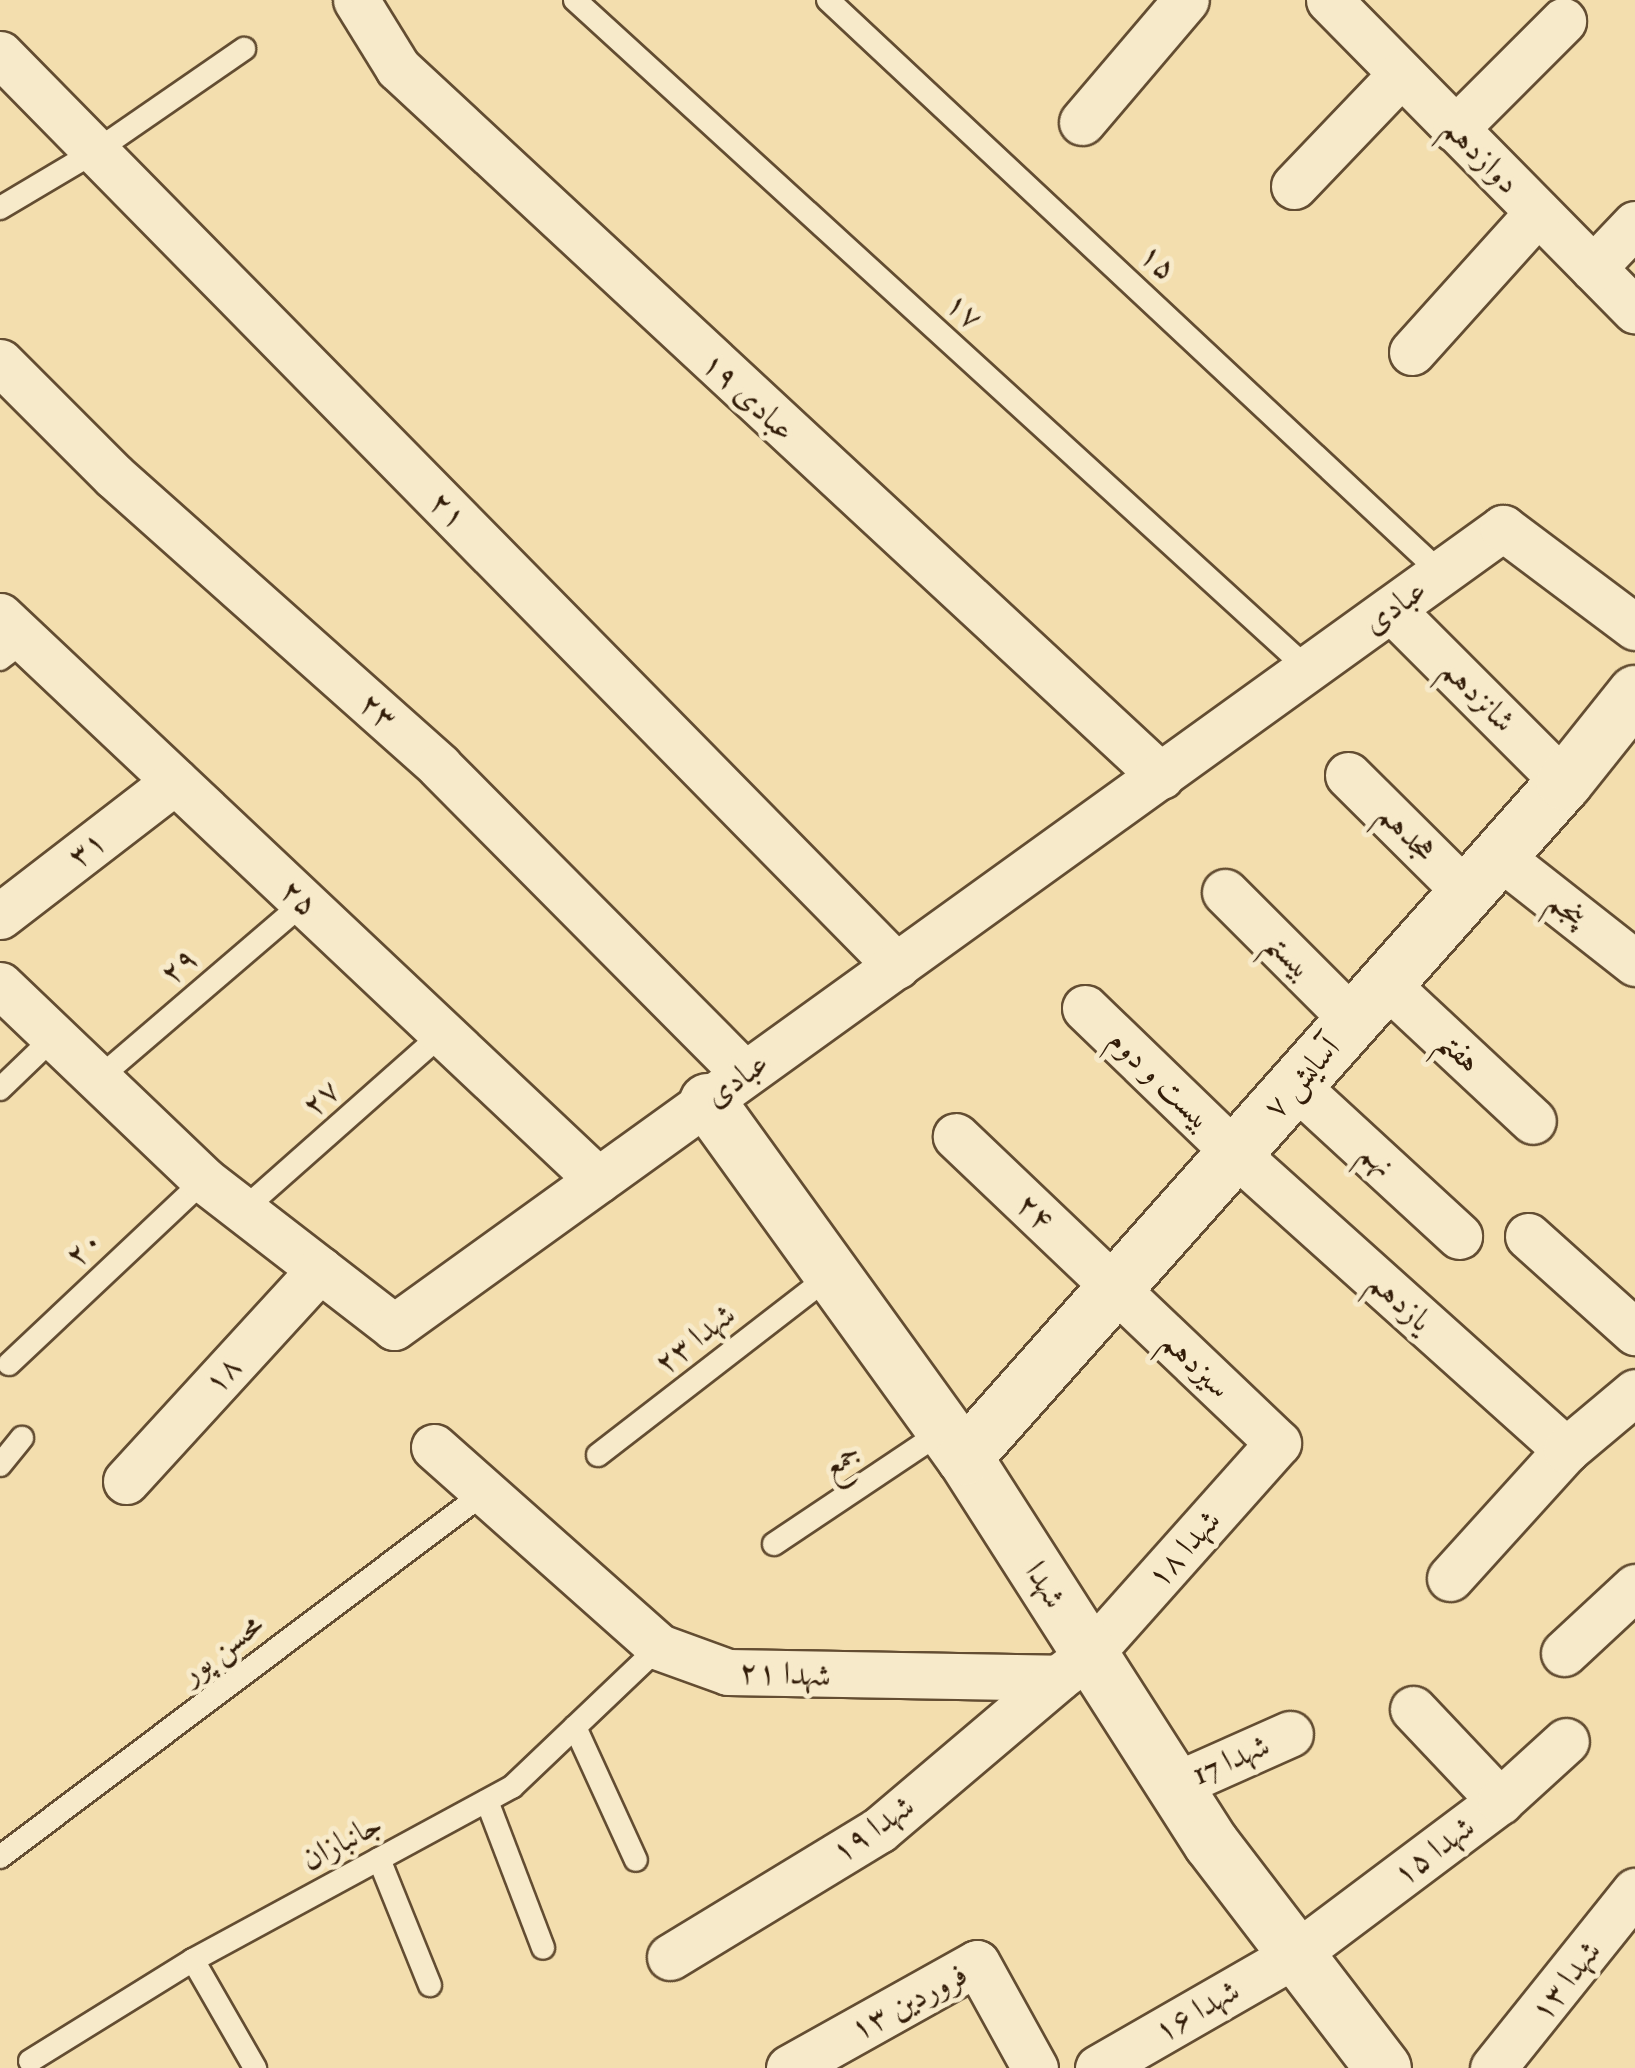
<!DOCTYPE html>
<meta charset="utf-8">
<style>
body{margin:0}
#map{position:relative;width:1635px;height:2068px;overflow:hidden;background:#f3deae;font-family:"IM FELL Double Pica",Amiri,serif}
div>[style]{position:absolute}
[style*='--x']{left:calc(var(--x)*1px);top:calc(var(--y)*1px);width:calc(var(--w)*1px);rotate:calc(var(--a)*1deg)}
.roads{filter:drop-shadow(2px 0 #634d32) drop-shadow(-2px 0 #634d32) drop-shadow(0 2px #634d32) drop-shadow(0 -2px #634d32)}
.lane>*{height:22px;margin:-11px;padding:0 11px;transform-origin:11px;border-radius:11px;background:#f7eaca}
.street>*{height:45px;margin:-22.5px;padding:0 22.5px;transform-origin:22.5px;border-radius:22.5px;background:#f7eaca}
.secondary>*{height:55px;margin:-27.5px;padding:0 27.5px;transform-origin:27.5px;border-radius:27.5px;background:#f7eaca}
span{translate:-50% -50%;white-space:nowrap;text-align:center;line-height:1.15;-webkit-text-stroke:10px #f7eaca;paint-order:stroke}
.street-label{font-size:32px;color:#331d09}
</style>
<div id="map">
<div class="roads">
<div class="lane">
<div style="--x:575;--y:0;--w:994;--a:42.39"></div>
<div style="--x:828;--y:0;--w:841;--a:43.07"></div>
<div style="--x:0;--y:208;--w:112;--a:-30.7"></div>
<div style="--x:96;--y:151;--w:180;--a:-34.6"></div>
<div style="--x:0;--y:659;--w:31;--a:-37"></div>
<div style="--x:98;--y:1079;--w:270;--a:-40.6"></div>
<div style="--x:0;--y:1089;--w:75;--a:-43.9"></div>
<div style="--x:243;--y:1210;--w:267;--a:-41.5"></div>
<div style="--x:9;--y:1364;--w:268;--a:-43.3"></div>
<div style="--x:598;--y:1455;--w:296;--a:-37.7"></div>
<div style="--x:0;--y:1465;--w:35;--a:-51"></div>
<div style="--x:774;--y:1544;--w:205;--a:-33.8"></div>
<div style="--x:575;--y:1727;--w:146;--a:65.4"></div>
<div style="--x:487;--y:1801;--w:157;--a:69.1"></div>
<div style="--x:0;--y:1857;--w:606;--a:-36.95"></div>
<div style="--x:379;--y:1859;--w:136;--a:68"></div>
<div style="--x:193;--y:1960;--w:125;--a:60.1"></div>
<div style="--x:30;--y:2061;--w:192;--a:-31.8"></div>
<div style="--x:193;--y:1960;--w:363;--a:-28.5"></div>
<div style="--x:512;--y:1787;--w:203;--a:-43.6"></div>
</div>
<div class="street">
<div style="--x:356;--y:0;--w:80;--a:58.3"></div>
<div style="--x:398;--y:68;--w:1041;--a:42.86"></div>
<div style="--x:1329;--y:0;--w:436;--a:45.4"></div>
<div style="--x:0;--y:54;--w:1279;--a:45.48"></div>
<div style="--x:1082;--y:122;--w:160;--a:-49.6"></div>
<div style="--x:1455;--y:129;--w:153;--a:-45"></div>
<div style="--x:1294;--y:186;--w:155;--a:-46.3"></div>
<div style="--x:1593;--y:268;--w:61;--a:-46.3"></div>
<div style="--x:1412;--y:352;--w:188;--a:-48"></div>
<div style="--x:0;--y:362;--w:161;--a:45"></div>
<div style="--x:114;--y:476;--w:436;--a:41.7"></div>
<div style="--x:439;--y:766;--w:433;--a:45.2"></div>
<div style="--x:1392;--y:610;--w:243;--a:45"></div>
<div style="--x:0;--y:616;--w:822;--a:43.32"></div>
<div style="--x:1348;--y:775;--w:166;--a:44.8"></div>
<div style="--x:1499;--y:856;--w:173;--a:38.2"></div>
<div style="--x:1225;--y:892;--w:181;--a:45"></div>
<div style="--x:0;--y:916;--w:221;--a:-37.6"></div>
<div style="--x:1385;--y:983;--w:202;--a:43"></div>
<div style="--x:0;--y:985;--w:282;--a:43.7"></div>
<div style="--x:204;--y:1180;--w:240;--a:37.7"></div>
<div style="--x:394;--y:1327;--w:1367;--a:-35.77"></div>
<div style="--x:1503;--y:528;--w:165;--a:36.9"></div>
<div style="--x:1085;--y:1008;--w:209;--a:44"></div>
<div style="--x:1235;--y:1153;--w:445;--a:41.9"></div>
<div style="--x:1295;--y:1085;--w:223;--a:42.6"></div>
<div style="--x:1528;--y:1236;--w:144;--a:41.9"></div>
<div style="--x:434;--y:1447;--w:301;--a:41.6"></div>
<div style="--x:659;--y:1647;--w:73;--a:19.9"></div>
<div style="--x:728;--y:1672;--w:330;--a:1"></div>
<div style="--x:1058;--y:1678;--w:39;--a:-37"></div>
<div style="--x:1089;--y:1655;--w:284;--a:-48.3"></div>
<div style="--x:1278;--y:1443;--w:445;--a:-136.4"></div>
<div style="--x:126;--y:1481;--w:287;--a:-47.5"></div>
<div style="--x:1450;--y:1578;--w:173;--a:-47.8"></div>
<div style="--x:1566;--y:1450;--w:90;--a:-40"></div>
<div style="--x:1564;--y:1653;--w:97;--a:-42.9"></div>
<div style="--x:1413;--y:1709;--w:127;--a:46.6"></div>
<div style="--x:1173;--y:1786;--w:128;--a:-24"></div>
<div style="--x:670;--y:1957;--w:245;--a:-31.3"></div>
<div style="--x:879;--y:1830;--w:235;--a:-40.3"></div>
<div style="--x:789;--y:2068;--w:215;--a:-29.2"></div>
<div style="--x:977;--y:1963;--w:120;--a:61.1"></div>
<div style="--x:1098;--y:2068;--w:228;--a:-29.9"></div>
<div style="--x:1296;--y:1954;--w:255;--a:-36.9"></div>
<div style="--x:1500;--y:1801;--w:89;--a:-42.3"></div>
<div style="--x:1493;--y:2068;--w:227;--a:-51.3"></div>
</div>
<div class="secondary">
<div style="--x:707;--y:1101;--w:439;--a:54.2"></div>
<div style="--x:964;--y:1457;--w:458;--a:57.4"></div>
<div style="--x:1211;--y:1843;--w:283;--a:52.6"></div>
<div style="--x:964;--y:1457;--w:903;--a:-48.37"></div>
<div style="--x:1564;--y:782;--w:114;--a:-51.4"></div>
</div>
</div>
<div class="street-label">
<span style="left:1481px;top:156px;rotate:45deg">دوازدهم</span>
<span style="left:1158px;top:262px;rotate:43deg">۱۵</span>
<span style="left:964px;top:311px;rotate:42deg">۱۷</span>
<span style="left:748px;top:397px;rotate:43deg">عبادی ۱۹</span>
<span style="left:448px;top:510px;rotate:45deg">۲۱</span>
<span style="left:1395px;top:607px;rotate:-36deg">عبادی</span>
<span style="left:1478px;top:696px;rotate:45deg">شانزدهم</span>
<span style="left:378px;top:711px;rotate:42deg">۲۳</span>
<span style="left:1407px;top:833px;rotate:45deg">هجدهم</span>
<span style="left:87px;top:849px;rotate:-38deg">۳۱</span>
<span style="left:299px;top:898px;rotate:43deg">۲۵</span>
<span style="left:1567px;top:909px;rotate:38deg">پنجم</span>
<span style="left:1289px;top:956px;rotate:45deg">بیستم</span>
<span style="left:179px;top:966px;rotate:-41deg">۲۹</span>
<span style="left:1459px;top:1052px;rotate:43deg">هفتم</span>
<span style="left:1302px;top:1078px;rotate:-48deg">آسایش ۷</span>
<span style="left:737px;top:1080px;rotate:-36deg">عبادی</span>
<span style="left:1160px;top:1080px;rotate:44deg">بیست و دوم</span>
<span style="left:321px;top:1098px;rotate:-42deg">۲۷</span>
<span style="left:1377px;top:1160px;rotate:43deg">نهم</span>
<span style="left:1035px;top:1212px;rotate:44deg">۲۴</span>
<span style="left:84px;top:1248px;rotate:-43deg">۲۰</span>
<span style="left:1400px;top:1302px;rotate:42deg">یازدهم</span>
<span style="left:695px;top:1339px;rotate:-38deg">شهدا ۲۳</span>
<span style="left:1196px;top:1365px;rotate:44deg">سیزدهم</span>
<span style="left:223px;top:1375px;rotate:-48deg">۱۸</span>
<span style="left:841px;top:1460px;rotate:-34deg">جمع</span>
<span style="left:1184px;top:1549px;rotate:-48deg">شهدا ۱۸</span>
<span style="left:1045px;top:1585px;rotate:58deg">شهدا</span>
<span style="left:222px;top:1649px;rotate:-37deg">محسن پور</span>
<span style="left:785px;top:1674px;rotate:3deg">شهدا ۲۱</span>
<span style="left:1231px;top:1760px;rotate:-24deg">شهدا 17</span>
<span style="left:873px;top:1829px;rotate:-35deg">شهدا ۱۹</span>
<span style="left:342px;top:1842px;rotate:-28deg">جانبازان</span>
<span style="left:1434px;top:1851px;rotate:-37deg">شهدا ۱۵</span>
<span style="left:1566px;top:1981px;rotate:-52deg">شهدا ۱۳</span>
<span style="left:909px;top:2002px;rotate:-28deg">فروردین ۱۳</span>
<span style="left:1197px;top:2011px;rotate:-30deg">شهدا ۱۶</span>
</div>
</div>
